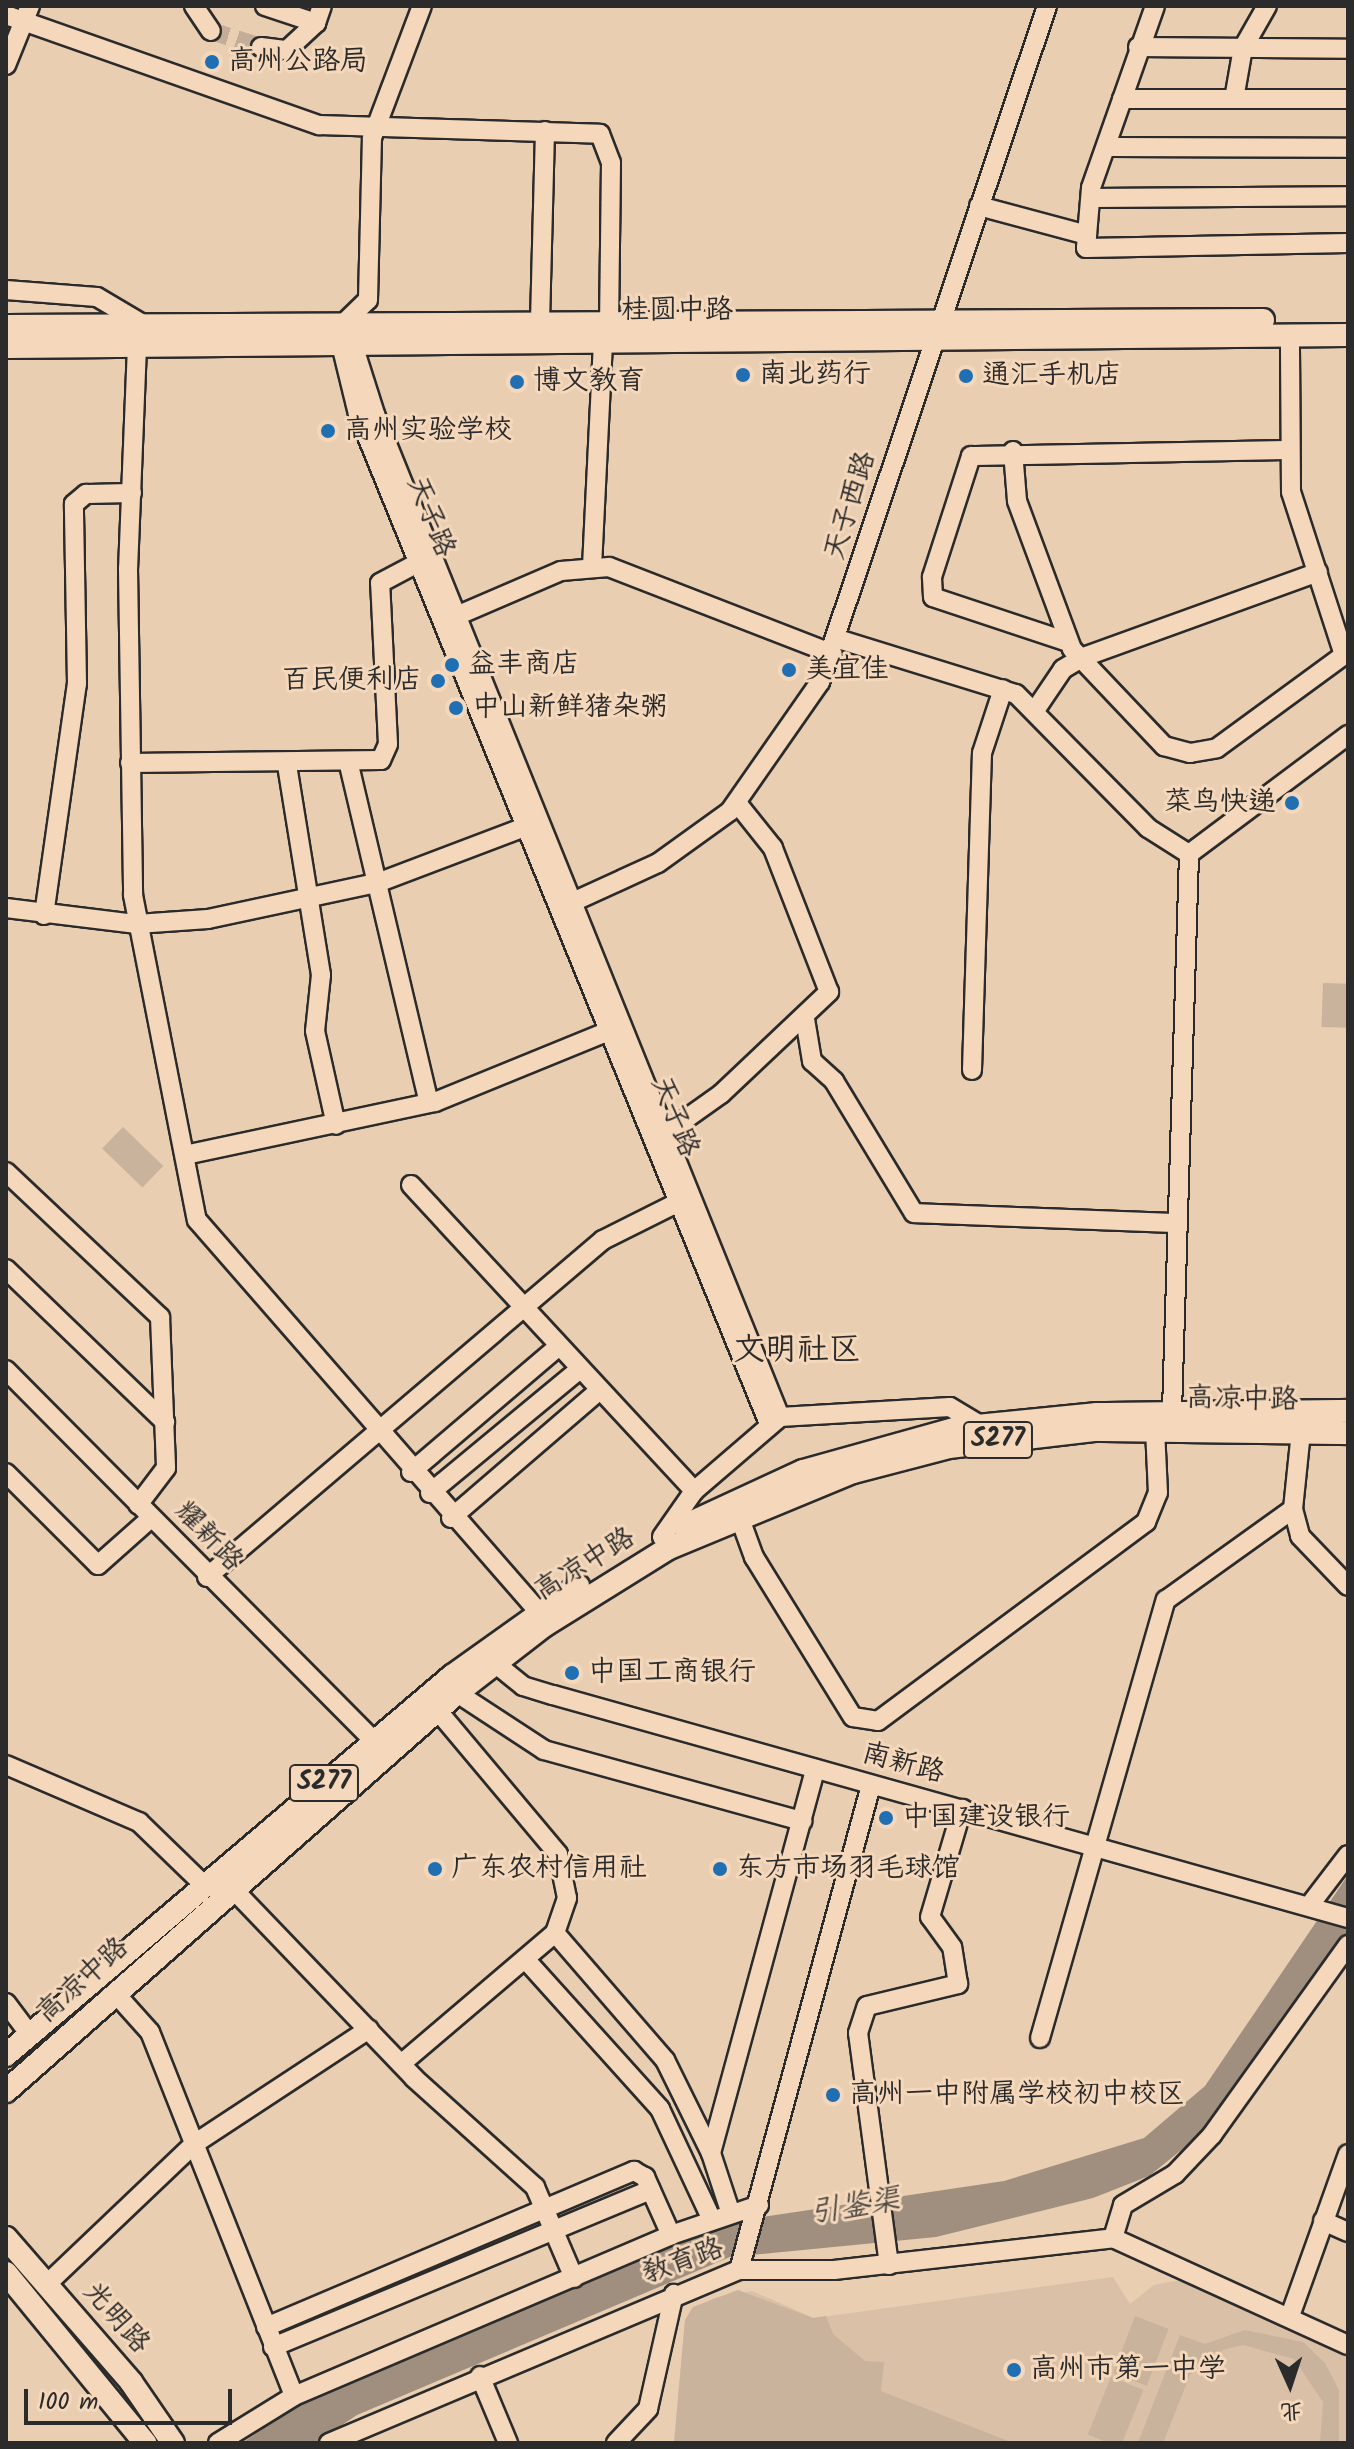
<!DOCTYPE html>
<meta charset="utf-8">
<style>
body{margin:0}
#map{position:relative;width:1354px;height:2449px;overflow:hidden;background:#e9ceb2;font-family:Kalam,"LXGW WenKai TC",sans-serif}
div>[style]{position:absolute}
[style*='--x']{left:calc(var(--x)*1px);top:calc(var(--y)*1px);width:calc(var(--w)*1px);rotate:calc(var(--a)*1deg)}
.built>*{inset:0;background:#d9c0a7}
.green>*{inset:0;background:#c9b39c;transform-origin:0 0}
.water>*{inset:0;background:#a08f7f}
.minor-tunnel>*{height:18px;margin-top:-9px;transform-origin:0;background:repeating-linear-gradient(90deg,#c3ad97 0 18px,transparent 0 27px)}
.roads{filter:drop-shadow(2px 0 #2b2b2b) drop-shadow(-2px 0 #2b2b2b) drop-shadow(0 2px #2b2b2b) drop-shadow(0 -2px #2b2b2b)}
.minor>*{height:18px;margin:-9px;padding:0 9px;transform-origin:9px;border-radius:9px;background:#f5d8bb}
.major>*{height:22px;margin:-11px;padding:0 11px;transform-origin:11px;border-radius:11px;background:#f5d8bb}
.dots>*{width:22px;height:22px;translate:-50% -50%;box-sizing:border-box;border:4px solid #f5d8bb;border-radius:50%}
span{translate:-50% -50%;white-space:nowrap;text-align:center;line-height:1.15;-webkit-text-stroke:6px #f5d8bb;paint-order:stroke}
.shield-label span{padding:2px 6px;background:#f5d8bb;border:2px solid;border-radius:6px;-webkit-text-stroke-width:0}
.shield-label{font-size:26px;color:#2b2b2b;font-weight:700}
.poi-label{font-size:28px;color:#2b2b2b}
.left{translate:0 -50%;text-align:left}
.right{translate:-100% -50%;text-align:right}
.street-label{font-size:28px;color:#2b2b2b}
.water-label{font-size:30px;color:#4e4944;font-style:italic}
.quarter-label{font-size:32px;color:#2b2b2b}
.frame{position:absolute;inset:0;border:8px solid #2b2b2b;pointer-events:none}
.north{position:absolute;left:1250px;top:2345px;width:80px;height:80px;-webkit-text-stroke:6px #f5d8bb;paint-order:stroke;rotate:177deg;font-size:22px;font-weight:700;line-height:32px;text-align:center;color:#2b2b2b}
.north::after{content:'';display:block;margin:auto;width:28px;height:36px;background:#2b2b2b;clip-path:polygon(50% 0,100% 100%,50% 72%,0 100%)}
.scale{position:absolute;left:24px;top:2389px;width:208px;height:36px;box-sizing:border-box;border:4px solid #2b2b2b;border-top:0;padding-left:10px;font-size:24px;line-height:28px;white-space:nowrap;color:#2b2b2b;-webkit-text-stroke:6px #f5d8bb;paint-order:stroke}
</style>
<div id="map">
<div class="built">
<div style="clip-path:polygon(1113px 2277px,1130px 2304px,1154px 2285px,1181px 2280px,1348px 2358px,1348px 2443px,674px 2443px,685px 2320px,693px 2307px,717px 2297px,752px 2291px,814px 2318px)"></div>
</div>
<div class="green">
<div style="left:1323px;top:983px;width:25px;height:44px;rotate:2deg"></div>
<div style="left:123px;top:1127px;width:56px;height:30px;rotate:44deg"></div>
<div style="clip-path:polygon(738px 2290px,813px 2318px,826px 2316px,833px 2334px,865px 2361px,884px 2362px,881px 2391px,1013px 2443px,674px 2443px,685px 2320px,693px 2307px)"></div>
<div style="left:1135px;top:2316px;width:36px;height:61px;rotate:21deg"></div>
<div style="clip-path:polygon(1245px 2330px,1303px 2342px,1325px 2363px,1339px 2390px,1339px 2443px,1320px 2443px,1323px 2402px,1294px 2359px,1243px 2345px,1223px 2350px,1190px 2375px,1163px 2443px,1138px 2443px,1180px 2335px,1205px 2344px)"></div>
<div style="left:1111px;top:2377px;width:35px;height:62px;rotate:22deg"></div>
</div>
<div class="water">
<div style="clip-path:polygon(1348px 1875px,1348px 1936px,1210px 2127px,1149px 2176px,1093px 2198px,936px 2237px,730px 2257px,357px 2415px,315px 2443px,242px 2443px,307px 2399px,658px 2247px,741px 2220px,1004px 2181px,1144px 2138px,1205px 2086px)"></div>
</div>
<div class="minor-tunnel">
<div style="--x:211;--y:31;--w:52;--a:17.7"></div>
</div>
<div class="roads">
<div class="minor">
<div style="--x:194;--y:6;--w:30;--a:56"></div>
<div style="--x:265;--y:6;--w:54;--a:18.4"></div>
<div style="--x:316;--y:23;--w:18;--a:-71"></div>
<div style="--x:1155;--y:6;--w:193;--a:109.4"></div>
<div style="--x:1091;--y:188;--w:60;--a:94.8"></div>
<div style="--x:1086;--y:248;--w:262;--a:-1.1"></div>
<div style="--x:6;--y:15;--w:332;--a:19.4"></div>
<div style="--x:319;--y:125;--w:281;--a:1.8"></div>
<div style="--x:600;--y:134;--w:31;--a:69"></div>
<div style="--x:611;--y:163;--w:161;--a:90.7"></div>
<div style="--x:261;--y:47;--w:26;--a:7"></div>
<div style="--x:287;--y:50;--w:40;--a:-43"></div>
<div style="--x:1138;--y:47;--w:210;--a:0.5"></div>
<div style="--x:6;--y:65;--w:64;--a:-67.9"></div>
<div style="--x:1122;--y:99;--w:226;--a:0"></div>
<div style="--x:1234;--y:99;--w:52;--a:-80"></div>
<div style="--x:1243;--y:48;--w:48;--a:-60.3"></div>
<div style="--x:1110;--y:147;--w:238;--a:0.2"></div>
<div style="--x:1091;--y:198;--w:257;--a:-0.4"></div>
<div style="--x:979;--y:206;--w:112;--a:15"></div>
<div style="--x:6;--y:290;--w:91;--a:4.4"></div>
<div style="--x:97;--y:297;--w:51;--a:30.6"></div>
<div style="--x:540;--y:322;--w:191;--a:-88.5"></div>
<div style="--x:344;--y:323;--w:33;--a:-44"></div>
<div style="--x:368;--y:300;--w:162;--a:-88.6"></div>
<div style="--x:372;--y:138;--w:141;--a:-69.3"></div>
<div style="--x:338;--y:332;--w:84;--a:76.3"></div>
<div style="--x:358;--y:414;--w:1087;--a:67.85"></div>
<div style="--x:349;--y:332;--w:86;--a:72.4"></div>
<div style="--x:375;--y:414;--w:1082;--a:68.01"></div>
<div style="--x:137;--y:346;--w:223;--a:92.3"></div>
<div style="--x:128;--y:569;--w:326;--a:89.1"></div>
<div style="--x:133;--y:895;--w:331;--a:78.9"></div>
<div style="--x:197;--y:1220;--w:519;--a:48.91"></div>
<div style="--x:1013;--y:451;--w:50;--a:85.4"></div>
<div style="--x:1017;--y:501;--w:158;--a:69.6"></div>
<div style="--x:1072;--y:649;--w:134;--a:46.5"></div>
<div style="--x:1164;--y:746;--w:27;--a:15"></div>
<div style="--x:1190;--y:753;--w:27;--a:-10"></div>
<div style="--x:1217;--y:748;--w:157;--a:-36.2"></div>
<div style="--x:1344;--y:655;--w:171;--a:-108"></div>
<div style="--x:1291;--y:492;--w:157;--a:-90.4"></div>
<div style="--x:592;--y:567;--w:226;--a:-87.2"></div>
<div style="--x:447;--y:620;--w:124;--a:-23.3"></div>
<div style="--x:561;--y:571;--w:48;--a:-4.8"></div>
<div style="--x:609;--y:567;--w:240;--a:21.2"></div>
<div style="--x:838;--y:639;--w:186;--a:17.2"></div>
<div style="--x:1016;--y:694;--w:188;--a:45.4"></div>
<div style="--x:1148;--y:828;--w:49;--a:32.4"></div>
<div style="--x:1068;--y:642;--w:142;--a:-161.6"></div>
<div style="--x:933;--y:597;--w:20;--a:-93"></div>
<div style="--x:932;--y:577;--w:127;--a:-72.1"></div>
<div style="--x:971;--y:456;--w:319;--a:-1.1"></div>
<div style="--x:1036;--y:709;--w:48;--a:-56"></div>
<div style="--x:1063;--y:669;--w:21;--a:-31"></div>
<div style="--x:1081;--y:658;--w:252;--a:-19.9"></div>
<div style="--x:130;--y:763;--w:251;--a:-0.7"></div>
<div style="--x:381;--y:760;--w:17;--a:-66"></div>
<div style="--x:388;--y:744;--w:161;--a:-92.8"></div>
<div style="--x:380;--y:583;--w:53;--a:-28"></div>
<div style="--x:287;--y:765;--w:213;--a:80.8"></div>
<div style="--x:321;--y:975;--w:56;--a:96.1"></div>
<div style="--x:315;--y:1031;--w:96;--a:77.4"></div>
<div style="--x:349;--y:765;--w:347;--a:76.7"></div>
<div style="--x:564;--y:906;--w:103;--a:-24.6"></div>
<div style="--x:658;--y:863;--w:89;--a:-35.8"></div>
<div style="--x:730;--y:811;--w:157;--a:-55.1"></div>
<div style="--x:820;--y:682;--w:713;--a:-71.44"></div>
<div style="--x:6;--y:908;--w:132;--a:7"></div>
<div style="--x:137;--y:924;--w:71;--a:-4"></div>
<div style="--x:208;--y:919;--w:176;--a:-12.1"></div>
<div style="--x:380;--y:882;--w:166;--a:-20.8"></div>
<div style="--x:44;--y:915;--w:233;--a:-81.9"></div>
<div style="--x:77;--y:684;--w:180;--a:-91"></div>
<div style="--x:74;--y:504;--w:16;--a:-40"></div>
<div style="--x:86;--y:494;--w:46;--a:-1.2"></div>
<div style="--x:805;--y:1019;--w:43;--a:80.5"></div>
<div style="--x:812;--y:1061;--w:30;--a:42"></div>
<div style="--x:834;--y:1081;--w:154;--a:58.8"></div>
<div style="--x:914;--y:1213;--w:264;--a:2.2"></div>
<div style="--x:972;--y:1070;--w:317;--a:-88.2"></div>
<div style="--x:982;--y:753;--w:67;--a:-71.8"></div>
<div style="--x:659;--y:1138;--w:76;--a:-35.4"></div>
<div style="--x:721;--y:1094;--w:149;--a:-43.4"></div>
<div style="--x:829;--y:992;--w:155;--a:-111.3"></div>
<div style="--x:773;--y:848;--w:58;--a:-128.7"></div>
<div style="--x:185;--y:1155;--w:256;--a:-12"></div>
<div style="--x:435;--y:1102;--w:199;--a:-22.2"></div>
<div style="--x:6;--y:1172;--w:212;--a:43.3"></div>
<div style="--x:160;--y:1317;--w:151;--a:87.7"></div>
<div style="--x:166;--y:1468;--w:46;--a:127.1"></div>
<div style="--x:411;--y:1185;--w:417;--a:47.2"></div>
<div style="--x:6;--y:1269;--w:221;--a:43.9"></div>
<div style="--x:6;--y:1370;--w:523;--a:45.23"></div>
<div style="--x:1172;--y:1411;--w:557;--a:-88.25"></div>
<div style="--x:1189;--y:854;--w:199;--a:-36.8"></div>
<div style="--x:411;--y:1472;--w:193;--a:-40.4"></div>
<div style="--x:6;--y:1473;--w:130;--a:45"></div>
<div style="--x:98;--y:1565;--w:71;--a:-41.6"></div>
<div style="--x:430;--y:1493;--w:195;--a:-39.6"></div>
<div style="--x:1293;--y:1509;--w:28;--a:75"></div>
<div style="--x:1300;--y:1536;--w:69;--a:46.2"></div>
<div style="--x:739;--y:1516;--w:44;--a:69.9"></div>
<div style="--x:754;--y:1557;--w:188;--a:58.3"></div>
<div style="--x:853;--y:1717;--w:25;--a:9"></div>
<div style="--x:878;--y:1721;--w:334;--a:-36.6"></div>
<div style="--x:1146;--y:1522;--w:31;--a:-68"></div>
<div style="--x:1158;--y:1493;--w:64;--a:-92.7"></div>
<div style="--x:451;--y:1518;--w:196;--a:-40.7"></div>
<div style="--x:662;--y:1537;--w:56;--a:-55.2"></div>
<div style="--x:694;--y:1491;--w:113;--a:-40.7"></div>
<div style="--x:780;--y:1417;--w:170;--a:-3.4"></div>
<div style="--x:950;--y:1407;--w:35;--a:31"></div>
<div style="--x:207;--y:1577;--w:520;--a:-40.4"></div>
<div style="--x:603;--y:1240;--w:94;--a:-26.6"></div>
<div style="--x:496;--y:1664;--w:35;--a:39"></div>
<div style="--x:523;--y:1686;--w:31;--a:17"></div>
<div style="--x:553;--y:1695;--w:826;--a:15.67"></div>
<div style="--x:457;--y:1693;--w:104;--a:33.2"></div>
<div style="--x:544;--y:1750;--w:268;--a:15.4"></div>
<div style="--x:6;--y:1765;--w:145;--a:23.2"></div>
<div style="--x:139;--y:1822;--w:91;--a:44.1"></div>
<div style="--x:232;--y:1888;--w:263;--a:46.2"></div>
<div style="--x:414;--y:2078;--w:163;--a:42"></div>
<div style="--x:535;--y:2187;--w:99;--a:66.8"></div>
<div style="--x:1309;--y:1906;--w:64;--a:-52.6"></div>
<div style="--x:555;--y:1933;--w:168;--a:49.1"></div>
<div style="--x:665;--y:2060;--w:104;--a:63.7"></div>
<div style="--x:526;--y:1960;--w:200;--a:48"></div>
<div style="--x:660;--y:2109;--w:123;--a:64.9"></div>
<div style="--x:115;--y:1993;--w:52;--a:48.1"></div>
<div style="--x:150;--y:2032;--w:391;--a:68.4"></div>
<div style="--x:6;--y:2003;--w:40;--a:53"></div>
<div style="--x:1040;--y:2038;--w:456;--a:-74"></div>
<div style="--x:1166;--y:1600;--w:156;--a:-35.6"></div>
<div style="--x:1293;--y:1509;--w:77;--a:-84.1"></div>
<div style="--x:401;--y:2064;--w:202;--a:-40.4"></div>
<div style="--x:555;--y:1933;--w:37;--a:-71"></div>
<div style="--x:567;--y:1898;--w:45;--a:-101.6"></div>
<div style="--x:558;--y:1854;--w:188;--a:-130"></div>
<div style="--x:731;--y:2214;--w:64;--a:-108.2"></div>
<div style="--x:711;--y:2153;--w:398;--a:-74.8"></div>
<div style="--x:1323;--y:2221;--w:27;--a:24"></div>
<div style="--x:1113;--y:2238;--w:34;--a:-73"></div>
<div style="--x:1123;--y:2205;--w:61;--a:-30.8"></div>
<div style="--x:1175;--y:2174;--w:54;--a:-46.5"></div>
<div style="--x:1212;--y:2135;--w:234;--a:-54.4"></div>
<div style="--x:889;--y:2265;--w:234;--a:-97.6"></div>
<div style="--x:858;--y:2033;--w:28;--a:-72"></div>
<div style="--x:867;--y:2006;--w:94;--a:-13.6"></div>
<div style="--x:958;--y:1984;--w:37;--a:-99"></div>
<div style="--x:952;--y:1947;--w:37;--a:-126"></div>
<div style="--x:930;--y:1917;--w:113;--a:-73.5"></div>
<div style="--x:739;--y:2270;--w:503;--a:-74.77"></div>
<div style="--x:47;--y:2284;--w:203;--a:-43.6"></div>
<div style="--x:194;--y:2144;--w:209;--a:-33.3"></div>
<div style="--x:1290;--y:2316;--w:172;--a:-70.3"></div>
<div style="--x:266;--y:2327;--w:400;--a:-23"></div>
<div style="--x:634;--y:2171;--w:13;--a:29"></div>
<div style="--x:645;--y:2177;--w:64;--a:65.9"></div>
<div style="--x:273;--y:2347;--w:409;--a:-22.6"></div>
<div style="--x:480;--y:2376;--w:73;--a:67.3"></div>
<div style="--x:218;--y:2443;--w:89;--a:-31.7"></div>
<div style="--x:294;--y:2396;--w:410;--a:-23.1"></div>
<div style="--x:671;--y:2235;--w:93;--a:-18.8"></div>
<div style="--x:329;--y:2443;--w:445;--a:-22.9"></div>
<div style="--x:739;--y:2270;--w:95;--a:0"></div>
<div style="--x:834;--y:2270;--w:281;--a:-6.5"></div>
<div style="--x:1113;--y:2238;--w:258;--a:24.5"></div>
<div style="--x:616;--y:2443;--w:47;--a:-46.7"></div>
<div style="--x:648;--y:2409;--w:118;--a:-77.3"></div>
</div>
<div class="major">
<div style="--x:6;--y:326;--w:1257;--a:-0.27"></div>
<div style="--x:6;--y:347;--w:1342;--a:-0.51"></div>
<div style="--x:684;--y:1526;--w:131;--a:-24.8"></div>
<div style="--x:803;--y:1471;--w:160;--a:-15.6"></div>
<div style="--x:957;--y:1428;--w:141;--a:-5.7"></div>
<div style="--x:1097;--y:1414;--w:251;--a:-0.7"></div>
<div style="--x:6;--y:2055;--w:585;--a:-40.36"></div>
<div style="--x:452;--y:1676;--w:155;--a:-35.5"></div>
<div style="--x:6;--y:2091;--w:602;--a:-41.43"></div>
<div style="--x:457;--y:1693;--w:111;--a:-37.7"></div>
<div style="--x:545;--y:1625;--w:144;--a:-31.9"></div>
<div style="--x:667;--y:1549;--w:201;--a:-22.5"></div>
<div style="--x:853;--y:1472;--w:99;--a:-14.6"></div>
<div style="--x:949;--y:1447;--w:146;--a:-6.7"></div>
<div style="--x:1094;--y:1430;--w:254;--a:0.7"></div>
<div style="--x:6;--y:2238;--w:191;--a:49"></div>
<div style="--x:131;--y:2382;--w:74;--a:55.5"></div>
<div style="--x:6;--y:2273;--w:220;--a:50.7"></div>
</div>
</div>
<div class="dots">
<div style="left:212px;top:62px;background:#1f6fb2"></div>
<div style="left:743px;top:375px;background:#1f6fb2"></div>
<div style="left:966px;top:376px;background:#1f6fb2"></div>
<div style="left:517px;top:382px;background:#1f6fb2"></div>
<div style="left:328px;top:431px;background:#1f6fb2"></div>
<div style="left:452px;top:665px;background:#1f6fb2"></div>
<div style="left:789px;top:670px;background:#1f6fb2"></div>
<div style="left:438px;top:681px;background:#1f6fb2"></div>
<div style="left:456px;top:708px;background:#1f6fb2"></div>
<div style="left:1292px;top:803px;background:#1f6fb2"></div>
<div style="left:572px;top:1673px;background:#1f6fb2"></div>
<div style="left:886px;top:1818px;background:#1f6fb2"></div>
<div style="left:435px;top:1869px;background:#1f6fb2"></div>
<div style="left:720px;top:1869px;background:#1f6fb2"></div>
<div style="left:833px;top:2095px;background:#1f6fb2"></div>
<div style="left:1014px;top:2370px;background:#1f6fb2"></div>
</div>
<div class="shield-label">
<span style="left:998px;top:1440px">S277</span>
<span style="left:324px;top:1783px">S277</span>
</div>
<div class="poi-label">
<span class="left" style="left:228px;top:62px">高州公路局</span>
<span class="left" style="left:759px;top:375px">南北药行</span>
<span class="left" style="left:982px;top:376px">通汇手机店</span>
<span class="left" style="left:533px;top:382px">博文教育</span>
<span class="left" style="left:344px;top:431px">高州实验学校</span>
<span class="left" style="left:468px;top:665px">益丰商店</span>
<span class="left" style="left:805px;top:670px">美宜佳</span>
<span class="right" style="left:422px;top:681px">百民便利店</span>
<span class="left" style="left:472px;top:708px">中山新鲜猪杂粥</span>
<span class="right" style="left:1276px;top:803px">菜鸟快递</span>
<span class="left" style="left:588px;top:1673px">中国工商银行</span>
<span class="left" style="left:902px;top:1818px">中国建设银行</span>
<span class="left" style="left:451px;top:1869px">广东农村信用社</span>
<span class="left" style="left:736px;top:1869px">东方市场羽毛球馆</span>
<span class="left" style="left:849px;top:2095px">高州一中附属学校初中校区</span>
<span class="left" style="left:1030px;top:2370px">高州市第一中学</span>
</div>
<div class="street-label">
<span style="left:677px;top:311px">桂圆中路</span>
<span style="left:851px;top:506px;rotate:-73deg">天子西路</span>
<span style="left:430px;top:517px;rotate:68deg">天子路</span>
<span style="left:674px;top:1117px;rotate:68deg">天子路</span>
<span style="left:1242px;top:1400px;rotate:1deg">高凉中路</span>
<span style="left:208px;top:1537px;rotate:46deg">耀新路</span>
<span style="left:585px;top:1565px;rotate:-32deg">高凉中路</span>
<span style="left:903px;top:1764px;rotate:15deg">南新路</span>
<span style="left:83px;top:1981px;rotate:-42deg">高凉中路</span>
<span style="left:683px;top:2262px;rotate:-20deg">教育路</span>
<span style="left:116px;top:2318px;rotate:49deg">光明路</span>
</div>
<div class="water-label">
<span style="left:855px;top:2207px;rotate:-9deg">引鉴渠</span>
</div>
<div class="quarter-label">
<span style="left:797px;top:1351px">文明社区</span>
</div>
<div class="frame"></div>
<div class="north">北</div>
<div class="scale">100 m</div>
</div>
